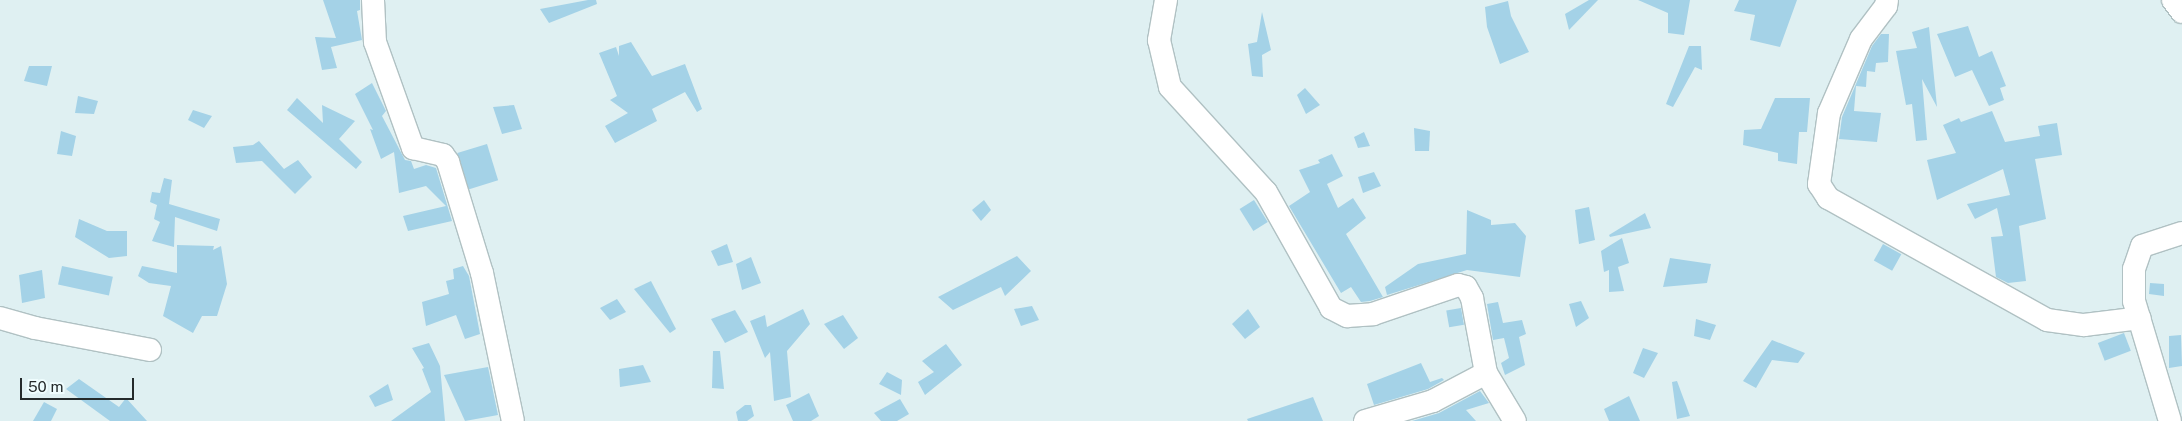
<!DOCTYPE html>
<style>
body{margin:0}
#map{position:relative;width:2182px;height:421px;overflow:hidden;background:#dff0f2;font-family:"Public Sans",sans-serif}
div>[style]{position:absolute}
[style*='--x']{left:calc(var(--x)*1px);top:calc(var(--y)*1px);width:calc(var(--w)*1px);rotate:calc(var(--a)*1deg)}
.building>*{inset:0;background:#a4d2e7;transform-origin:0 0}
.roads{filter:drop-shadow(1px 0 #b0c1c3) drop-shadow(-1px 0 #b0c1c3) drop-shadow(0 1px #b0c1c3) drop-shadow(0 -1px #b0c1c3)}
.minor>*{height:22px;margin:-11px;padding:0 11px;transform-origin:11px;border-radius:11px;background:#fff}
span{translate:-50% -50%;white-space:nowrap;text-align:center;line-height:1.15;-webkit-text-stroke:5px #effdfe;paint-order:stroke}
.scale{position:absolute;left:20px;top:378px;width:114px;height:22px;box-sizing:border-box;border:2px solid #242a2b;border-top:0;padding-left:6px;font-size:15px;line-height:18px;white-space:nowrap;color:#242a2b;-webkit-text-stroke:4px #effdfe;paint-order:stroke}
</style>
<div id="map">
<div class="building">
<div style="clip-path:polygon(323px 0,360px 0,360px 10px,357px 11px,362px 40px,331px 47px,337px 68px,322px 70px,315px 37px,336px 38px)"></div>
<div style="clip-path:polygon(588px 0,596px 0,597px 4px,549px 23px,540px 9px)"></div>
<div style="clip-path:polygon(1589px 0,1598px 0,1569px 30px,1565px 14px)"></div>
<div style="clip-path:polygon(1638px 0,1690px 0,1684px 35px,1668px 33px,1668px 13px)"></div>
<div style="clip-path:polygon(1739px 0,1797px 0,1780px 47px,1750px 40px,1755px 15px,1734px 11px)"></div>
<div style="clip-path:polygon(1508px 1px,1511px 16px,1529px 52px,1500px 64px,1487px 27px,1485px 7px)"></div>
<div style="clip-path:polygon(1262px 12px,1271px 50px,1262px 55px,1263px 77px,1252px 76px,1248px 44px,1257px 42px)"></div>
<div style="clip-path:polygon(1968px 26px,1979px 57px,1992px 51px,2006px 86px,2000px 88px,2004px 100px,1989px 106px,1972px 70px,1955px 77px,1937px 34px)"></div>
<div style="clip-path:polygon(1929px 27px,1937px 107px,1922px 79px,1927px 140px,1916px 141px,1912px 104px,1906px 105px,1896px 51px,1917px 48px,1912px 32px)"></div>
<div style="clip-path:polygon(1881px 34px,1889px 34px,1888px 62px,1876px 63px,1875px 72px,1867px 71px,1866px 87px,1856px 86px,1854px 111px,1881px 113px,1877px 142px,1839px 139px,1842px 117px,1872px 46px)"></div>
<div style="clip-path:polygon(631px 42px,652px 76px,685px 64px,702px 109px,697px 112px,685px 92px,652px 109px,657px 121px,615px 143px,605px 126px,628px 113px,610px 100px,617px 96px,599px 53px,616px 47px,619px 56px,619px 46px)"></div>
<div style="clip-path:polygon(1689px 46px,1701px 46px,1702px 70px,1695px 67px,1673px 107px,1666px 104px)"></div>
<div style="clip-path:polygon(29px 66px,52px 66px,47px 86px,24px 81px)"></div>
<div style="clip-path:polygon(372px 83px,386px 111px,382px 116px,405px 160px,411px 161px,414px 169px,426px 165px,436px 168px,452px 221px,408px 231px,403px 216px,446px 206px,426px 186px,399px 193px,394px 152px,381px 159px,370px 129px,373px 130px,355px 94px)"></div>
<div style="clip-path:polygon(1305px 88px,1320px 105px,1306px 114px,1297px 95px)"></div>
<div style="clip-path:polygon(78px 96px,98px 101px,94px 114px,75px 113px)"></div>
<div style="clip-path:polygon(297px 98px,323px 123px,322px 105px,355px 121px,339px 139px,362px 162px,356px 169px,287px 110px)"></div>
<div style="clip-path:polygon(1775px 98px,1810px 98px,1807px 132px,1799px 132px,1797px 164px,1778px 161px,1778px 153px,1743px 145px,1744px 130px,1761px 129px)"></div>
<div style="clip-path:polygon(514px 105px,522px 129px,502px 134px,493px 107px)"></div>
<div style="clip-path:polygon(193px 110px,212px 116px,204px 128px,188px 120px)"></div>
<div style="clip-path:polygon(1992px 111px,2005px 142px,2040px 136px,2038px 126px,2057px 123px,2062px 155px,2035px 159px,2046px 219px,2019px 226px,2026px 281px,2008px 283px,1996px 277px,1991px 237px,2003px 236px,1997px 208px,1975px 219px,1967px 204px,2010px 195px,2003px 169px,1937px 200px,1927px 160px,1956px 153px,1943px 125px,1959px 118px,1961px 122px)"></div>
<div style="clip-path:polygon(1414px 128px,1430px 131px,1429px 151px,1415px 151px)"></div>
<div style="clip-path:polygon(61px 131px,76px 136px,72px 156px,57px 154px)"></div>
<div style="clip-path:polygon(1364px 132px,1370px 146px,1358px 148px,1354px 137px)"></div>
<div style="clip-path:polygon(259px 141px,284px 169px,298px 160px,312px 177px,295px 194px,262px 161px,236px 163px,233px 147px,253px 145px)"></div>
<div style="left:487px;top:144px;width:38px;height:31px;rotate:73deg"></div>
<div style="clip-path:polygon(1332px 154px,1343px 176px,1327px 184px,1338px 208px,1353px 198px,1366px 218px,1346px 234px,1383px 297px,1370px 301px,1361px 302px,1351px 287px,1341px 293px,1289px 206px,1310px 192px,1299px 170px,1320px 163px,1318px 160px)"></div>
<div style="clip-path:polygon(1374px 172px,1381px 186px,1363px 193px,1358px 177px)"></div>
<div style="clip-path:polygon(164px 178px,172px 180px,169px 204px,220px 219px,217px 231px,175px 217px,174px 247px,152px 241px,160px 222px,154px 219px,157px 205px,150px 202px,152px 192px,160px 193px)"></div>
<div style="clip-path:polygon(984px 200px,991px 210px,981px 221px,972px 210px)"></div>
<div style="left:1254px;top:200px;width:26px;height:17px;rotate:58deg"></div>
<div style="clip-path:polygon(1589px 207px,1595px 240px,1579px 244px,1575px 210px)"></div>
<div style="clip-path:polygon(1467px 210px,1491px 220px,1491px 225px,1515px 223px,1526px 236px,1520px 277px,1467px 270px,1387px 295px,1385px 287px,1418px 264px,1466px 254px)"></div>
<div style="clip-path:polygon(1645px 213px,1651px 228px,1610px 237px,1609px 235px)"></div>
<div style="clip-path:polygon(79px 219px,107px 231px,127px 231px,127px 256px,109px 258px,75px 237px)"></div>
<div style="clip-path:polygon(1622px 238px,1629px 263px,1618px 267px,1624px 291px,1609px 292px,1609px 270px,1604px 272px,1601px 251px)"></div>
<div style="clip-path:polygon(727px 244px,733px 262px,718px 266px,711px 251px)"></div>
<div style="left:1883px;top:244px;width:21px;height:19px;rotate:29deg"></div>
<div style="clip-path:polygon(177px 245px,214px 246px,213px 250px,221px 246px,227px 284px,217px 316px,202px 316px,193px 333px,163px 316px,171px 286px,149px 283px,138px 276px,142px 266px,177px 273px)"></div>
<div style="clip-path:polygon(1017px 256px,1031px 271px,1005px 296px,1001px 287px,953px 310px,938px 297px)"></div>
<div style="clip-path:polygon(751px 257px,761px 283px,742px 290px,736px 264px)"></div>
<div style="clip-path:polygon(1670px 258px,1711px 264px,1707px 283px,1663px 287px)"></div>
<div style="left:62px;top:266px;width:52px;height:19px;rotate:12deg"></div>
<div style="clip-path:polygon(463px 266px,469px 276px,480px 334px,465px 339px,456px 315px,426px 326px,422px 302px,449px 294px,446px 281px,454px 279px,453px 269px)"></div>
<div style="clip-path:polygon(42px 270px,45px 298px,22px 303px,19px 275px)"></div>
<div style="clip-path:polygon(651px 281px,676px 329px,670px 333px,634px 289px)"></div>
<div style="clip-path:polygon(2150px 283px,2164px 284px,2164px 296px,2149px 294px)"></div>
<div style="clip-path:polygon(617px 299px,626px 312px,610px 320px,600px 308px)"></div>
<div style="clip-path:polygon(1581px 301px,1589px 318px,1576px 327px,1569px 304px)"></div>
<div style="clip-path:polygon(1498px 302px,1503px 323px,1522px 320px,1526px 334px,1519px 337px,1525px 365px,1505px 375px,1501px 363px,1509px 358px,1504px 338px,1493px 340px,1487px 304px)"></div>
<div style="clip-path:polygon(1032px 306px,1039px 320px,1021px 326px,1014px 309px)"></div>
<div style="left:1461px;top:308px;width:17px;height:15px;rotate:80deg"></div>
<div style="clip-path:polygon(803px 309px,810px 324px,787px 351px,791px 397px,774px 401px,770px 352px,765px 358px,750px 321px,765px 315px,767px 327px)"></div>
<div style="clip-path:polygon(1248px 309px,1260px 327px,1245px 339px,1232px 324px)"></div>
<div style="clip-path:polygon(735px 310px,748px 332px,725px 343px,711px 319px)"></div>
<div style="clip-path:polygon(843px 315px,858px 338px,844px 349px,824px 324px)"></div>
<div style="clip-path:polygon(1696px 319px,1716px 325px,1710px 340px,1694px 336px)"></div>
<div style="left:2124px;top:333px;width:19px;height:28px;rotate:69deg"></div>
<div style="clip-path:polygon(2181px 335px,2182px 366px,2169px 368px,2169px 336px)"></div>
<div style="clip-path:polygon(1772px 340px,1805px 353px,1798px 363px,1772px 360px,1756px 388px,1743px 381px)"></div>
<div style="clip-path:polygon(429px 343px,440px 366px,445px 421px,391px 421px,431px 392px,422px 369px,424px 368px,412px 348px)"></div>
<div style="clip-path:polygon(946px 344px,962px 365px,925px 395px,918px 382px,934px 372px,922px 361px)"></div>
<div style="clip-path:polygon(1643px 348px,1658px 353px,1644px 378px,1633px 373px)"></div>
<div style="clip-path:polygon(713px 351px,720px 351px,724px 389px,712px 388px)"></div>
<div style="clip-path:polygon(1421px 363px,1430px 382px,1442px 378px,1444px 380px,1428px 389px,1374px 405px,1367px 384px)"></div>
<div style="clip-path:polygon(643px 365px,651px 382px,620px 387px,619px 369px)"></div>
<div style="clip-path:polygon(488px 367px,498px 415px,465px 421px,444px 375px)"></div>
<div style="clip-path:polygon(887px 372px,902px 380px,901px 395px,879px 384px)"></div>
<div style="clip-path:polygon(79px 379px,119px 407px,126px 398px,147px 421px,110px 421px,66px 389px)"></div>
<div style="clip-path:polygon(1677px 381px,1690px 416px,1677px 419px,1672px 382px)"></div>
<div style="clip-path:polygon(388px 384px,393px 400px,375px 407px,369px 396px)"></div>
<div style="clip-path:polygon(1480px 391px,1489px 403px,1466px 410px,1476px 421px,1412px 421px,1439px 413px)"></div>
<div style="clip-path:polygon(809px 393px,819px 416px,811px 421px,793px 421px,786px 405px)"></div>
<div style="clip-path:polygon(1629px 396px,1640px 421px,1609px 421px,1604px 409px)"></div>
<div style="clip-path:polygon(1313px 397px,1323px 421px,1248px 421px,1247px 419px)"></div>
<div style="clip-path:polygon(900px 399px,909px 414px,897px 421px,881px 421px,874px 413px)"></div>
<div style="clip-path:polygon(44px 402px,57px 409px,51px 421px,33px 421px)"></div>
<div style="clip-path:polygon(745px 405px,751px 405px,754px 416px,747px 421px,738px 421px,736px 412px)"></div>
</div>
<div class="roads">
<div class="minor">
<div style="--x:373;--y:0;--w:42;--a:87.3"></div>
<div style="--x:375;--y:42;--w:113;--a:70.3"></div>
<div style="--x:413;--y:148;--w:31;--a:13"></div>
<div style="--x:443;--y:155;--w:9;--a:54"></div>
<div style="--x:448;--y:162;--w:116;--a:73"></div>
<div style="--x:482;--y:273;--w:151;--a:78.2"></div>
<div style="--x:1166;--y:0;--w:41;--a:99.9"></div>
<div style="--x:1159;--y:40;--w:48;--a:76.8"></div>
<div style="--x:1170;--y:87;--w:142;--a:47.6"></div>
<div style="--x:1266;--y:192;--w:133;--a:60.7"></div>
<div style="--x:1331;--y:308;--w:18;--a:27"></div>
<div style="--x:1347;--y:316;--w:26;--a:-4"></div>
<div style="--x:1373;--y:314;--w:90;--a:-18.8"></div>
<div style="--x:1458;--y:285;--w:8;--a:14"></div>
<div style="--x:1466;--y:287;--w:13;--a:61"></div>
<div style="--x:1472;--y:298;--w:76;--a:79.4"></div>
<div style="--x:1486;--y:373;--w:56;--a:58.9"></div>
<div style="--x:1887;--y:0;--w:6;--a:99"></div>
<div style="--x:1886;--y:6;--w:41;--a:127.1"></div>
<div style="--x:1861;--y:39;--w:81;--a:113.4"></div>
<div style="--x:1829;--y:113;--w:72;--a:98"></div>
<div style="--x:1819;--y:184;--w:17;--a:57"></div>
<div style="--x:1828;--y:198;--w:251;--a:29.1"></div>
<div style="--x:2047;--y:320;--w:37;--a:8"></div>
<div style="--x:2084;--y:325;--w:56;--a:-7.1"></div>
<div style="--x:2173;--y:0;--w:15;--a:53"></div>
<div style="--x:0;--y:318;--w:36;--a:16"></div>
<div style="--x:35;--y:328;--w:117;--a:10.8"></div>
<div style="--x:1365;--y:421;--w:71;--a:-16.4"></div>
<div style="--x:1433;--y:401;--w:60;--a:-27.8"></div>
<div style="--x:2170;--y:421;--w:125;--a:-106.7"></div>
<div style="--x:2134;--y:301;--w:32;--a:-90"></div>
<div style="--x:2134;--y:269;--w:24;--a:-71"></div>
<div style="--x:2142;--y:246;--w:42;--a:-18"></div>
</div>
</div>
<div class="scale">50 m</div>
</div>
